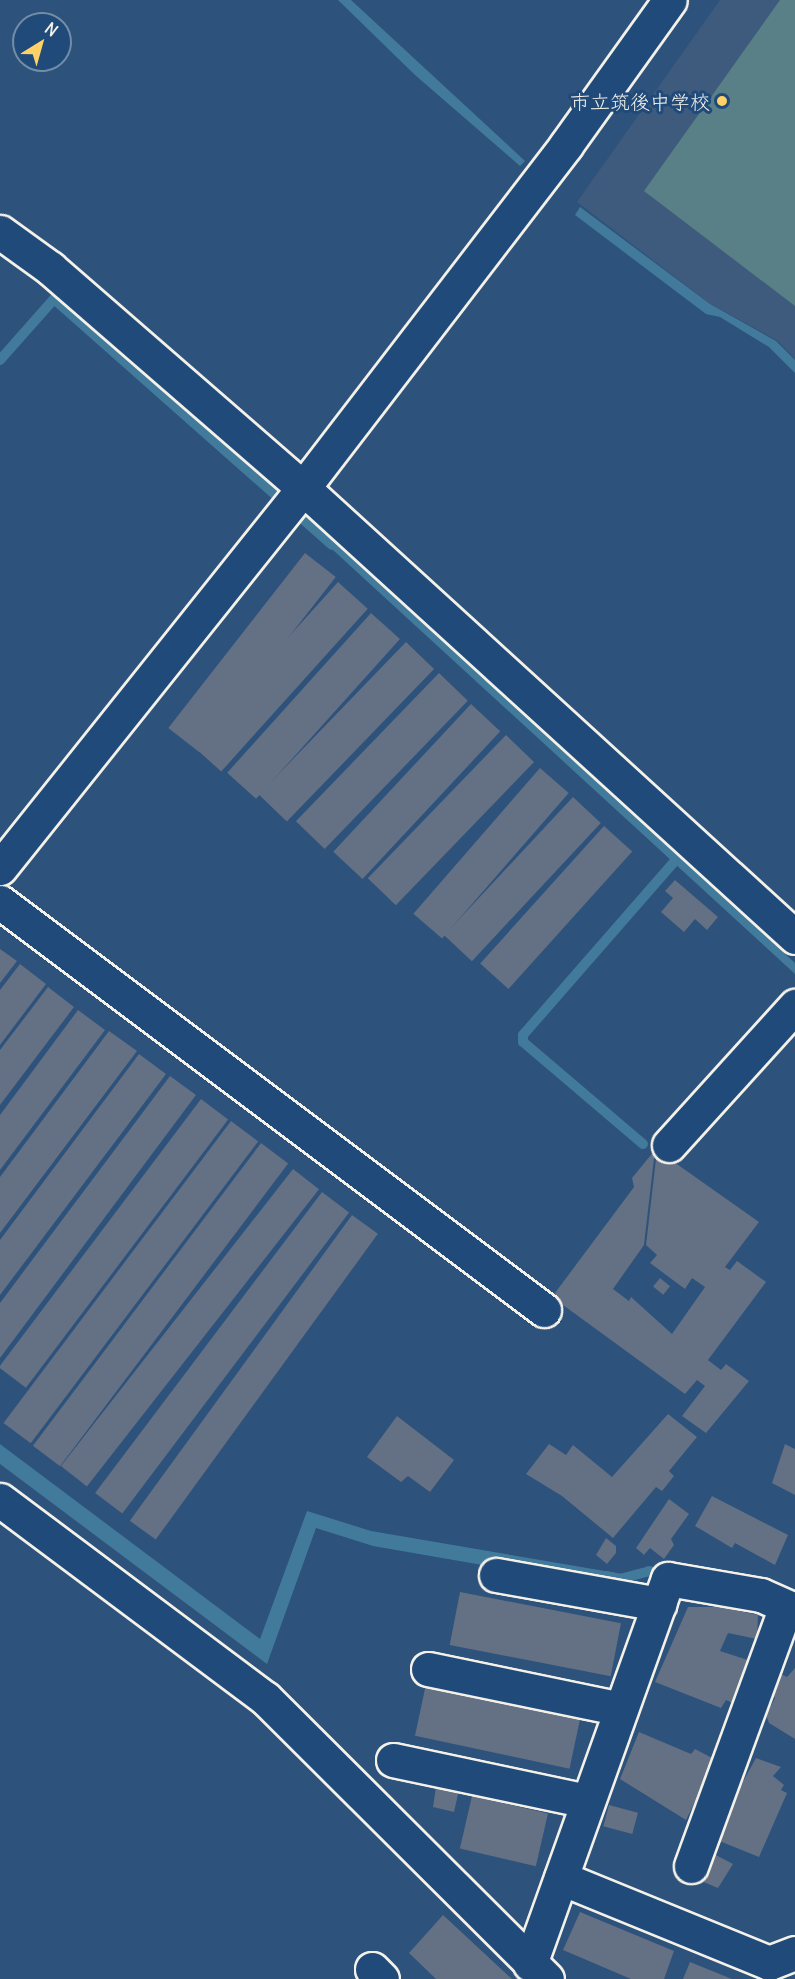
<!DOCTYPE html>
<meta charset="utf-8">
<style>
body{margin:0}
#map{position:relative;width:795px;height:1979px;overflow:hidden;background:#2d527c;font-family:Delius,"Klee One",sans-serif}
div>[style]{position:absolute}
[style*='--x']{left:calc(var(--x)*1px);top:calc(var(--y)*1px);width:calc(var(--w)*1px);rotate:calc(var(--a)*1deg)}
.built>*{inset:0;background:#3e5b7e}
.green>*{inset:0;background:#588086}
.water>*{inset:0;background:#427a9c}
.stream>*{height:10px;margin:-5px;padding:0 5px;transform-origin:5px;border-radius:5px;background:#427a9c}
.building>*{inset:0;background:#647083;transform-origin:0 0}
.roads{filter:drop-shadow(2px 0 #f4f1e8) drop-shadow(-2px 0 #f4f1e8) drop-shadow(0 2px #f4f1e8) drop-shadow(0 -2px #f4f1e8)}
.minor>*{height:33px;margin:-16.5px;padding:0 16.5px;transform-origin:16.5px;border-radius:16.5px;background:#1f4a7a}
.dots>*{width:16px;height:16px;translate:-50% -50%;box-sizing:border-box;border:3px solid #1f4a7a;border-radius:50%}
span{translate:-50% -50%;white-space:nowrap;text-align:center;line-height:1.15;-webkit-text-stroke:6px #1f4a7a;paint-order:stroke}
.poi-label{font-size:20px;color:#f4f1e8}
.right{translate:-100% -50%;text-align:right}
.north{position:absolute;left:12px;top:12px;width:60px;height:60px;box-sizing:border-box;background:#1f4a7a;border:2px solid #748da6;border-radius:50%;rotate:37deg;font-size:16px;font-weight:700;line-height:24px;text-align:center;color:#f4f1e8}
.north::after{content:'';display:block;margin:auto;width:21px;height:27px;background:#ffd166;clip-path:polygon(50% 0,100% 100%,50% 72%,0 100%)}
</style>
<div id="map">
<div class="built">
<div style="clip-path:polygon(720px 0,795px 0,795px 359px,778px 341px,709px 303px,577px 202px)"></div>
</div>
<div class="green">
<div style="clip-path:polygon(780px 0,795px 0,795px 306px,644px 191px)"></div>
</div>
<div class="water">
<div style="clip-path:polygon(338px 0,351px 0,525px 161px,520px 166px,415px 75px)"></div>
<div style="clip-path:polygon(580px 207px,710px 304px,776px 341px,795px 360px,795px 373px,769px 347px,720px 317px,706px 314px,575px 215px)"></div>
<div style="clip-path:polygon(325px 534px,795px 963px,795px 974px,321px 539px)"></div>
<div style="clip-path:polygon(0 1444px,260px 1639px,307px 1511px,371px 1531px,622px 1574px,621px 1589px,373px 1546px,316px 1528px,267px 1664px,0 1464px)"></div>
</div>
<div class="stream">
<div style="--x:0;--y:360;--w:81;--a:-48.5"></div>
<div style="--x:54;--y:299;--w:371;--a:41.5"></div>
<div style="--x:643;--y:1144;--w:157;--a:-139.6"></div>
<div style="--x:523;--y:1042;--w:7;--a:-90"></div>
<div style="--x:523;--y:1035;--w:231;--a:-48.9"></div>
<div style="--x:607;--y:1576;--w:13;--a:13"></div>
<div style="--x:620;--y:1579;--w:30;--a:-15"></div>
<div style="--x:649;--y:1571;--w:16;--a:14"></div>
</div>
<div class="building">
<div style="left:305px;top:553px;width:39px;height:222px;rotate:38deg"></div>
<div style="left:338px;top:582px;width:40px;height:219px;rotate:42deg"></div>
<div style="left:371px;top:613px;width:39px;height:215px;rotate:42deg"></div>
<div style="left:406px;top:642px;width:39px;height:212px;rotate:44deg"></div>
<div style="left:439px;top:673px;width:40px;height:206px;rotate:44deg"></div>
<div style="left:471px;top:704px;width:40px;height:202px;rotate:43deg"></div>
<div style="left:506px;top:735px;width:39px;height:199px;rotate:44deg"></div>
<div style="left:540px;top:768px;width:38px;height:193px;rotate:41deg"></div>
<div style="left:573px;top:797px;width:38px;height:189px;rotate:43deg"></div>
<div style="left:604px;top:826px;width:38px;height:185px;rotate:42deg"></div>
<div style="clip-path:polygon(675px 880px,718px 917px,707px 930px,695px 919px,684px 932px,661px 912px,673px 898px,665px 891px)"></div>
<div style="clip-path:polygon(0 949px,17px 961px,0 983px)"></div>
<div style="clip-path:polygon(20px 964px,46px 984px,0 1045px,0 990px)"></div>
<div style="clip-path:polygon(48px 987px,74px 1007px,0 1105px,0 1050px)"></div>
<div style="clip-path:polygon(78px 1010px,105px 1030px,0 1170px,0 1115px)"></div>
<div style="clip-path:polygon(109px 1031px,137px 1051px,0 1233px,0 1177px)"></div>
<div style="clip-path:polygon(139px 1054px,166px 1074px,0 1295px,0 1240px)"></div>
<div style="clip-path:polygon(170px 1076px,196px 1095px,0 1358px,0 1303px)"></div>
<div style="left:201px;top:1099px;width:34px;height:336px;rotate:37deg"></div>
<div style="left:231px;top:1121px;width:34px;height:378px;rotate:37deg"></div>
<div style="left:261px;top:1143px;width:34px;height:379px;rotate:37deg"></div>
<div style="clip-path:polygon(655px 1150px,644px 1245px,613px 1289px,629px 1301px,631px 1297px,672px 1334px,705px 1287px,692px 1278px,685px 1289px,650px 1263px,657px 1255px,646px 1245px,657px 1150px,759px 1222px,725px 1267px,730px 1270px,737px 1261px,766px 1282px,708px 1360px,721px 1370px,726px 1364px,749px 1381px,706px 1433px,682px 1416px,705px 1386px,697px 1380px,685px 1394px,552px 1297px,634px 1187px,632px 1178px)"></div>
<div style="left:293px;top:1169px;width:33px;height:377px;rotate:38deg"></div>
<div style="left:322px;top:1192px;width:34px;height:377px;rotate:37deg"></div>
<div style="left:352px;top:1215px;width:32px;height:378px;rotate:36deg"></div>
<div style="left:660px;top:1278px;width:13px;height:11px;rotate:39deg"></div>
<div style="clip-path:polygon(668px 1414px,697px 1437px,669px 1471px,674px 1476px,662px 1491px,656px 1487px,613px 1538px,562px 1496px,526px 1474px,549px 1444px,566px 1455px,573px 1445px,612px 1477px)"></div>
<div style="clip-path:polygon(397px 1416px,454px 1460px,430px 1492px,408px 1476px,401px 1482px,367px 1457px)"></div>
<div style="clip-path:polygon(785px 1444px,795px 1449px,795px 1495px,772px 1483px)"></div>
<div style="clip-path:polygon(712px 1496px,788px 1535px,775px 1565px,735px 1543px,732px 1548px,695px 1526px)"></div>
<div style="clip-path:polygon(669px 1499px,689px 1514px,671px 1539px,674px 1545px,664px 1559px,650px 1548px,644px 1555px,636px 1548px)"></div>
<div style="clip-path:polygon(606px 1538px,616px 1546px,616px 1553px,607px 1564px,596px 1555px)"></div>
<div style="left:460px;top:1592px;width:164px;height:54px;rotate:11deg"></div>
<div style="clip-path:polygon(688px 1607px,721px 1607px,758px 1615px,757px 1639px,728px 1633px,720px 1651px,754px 1662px,737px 1705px,726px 1700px,721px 1708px,655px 1682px)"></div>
<div style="clip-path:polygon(795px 1668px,795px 1739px,769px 1723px,766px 1715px,775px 1698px,767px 1688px,779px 1673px,787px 1677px)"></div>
<div style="left:426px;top:1684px;width:158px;height:53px;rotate:12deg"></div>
<div style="clip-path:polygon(639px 1732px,691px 1754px,695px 1749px,716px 1760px,686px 1820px,620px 1779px)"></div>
<div style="clip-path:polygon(756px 1758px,781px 1767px,773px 1776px,784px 1785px,781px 1790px,787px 1793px,759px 1857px,712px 1838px)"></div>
<div style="clip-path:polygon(436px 1787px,459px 1790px,454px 1812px,433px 1807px)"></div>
<div style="left:472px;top:1796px;width:78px;height:54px;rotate:13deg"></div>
<div style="left:609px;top:1805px;width:30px;height:22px;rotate:15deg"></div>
<div style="clip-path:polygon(710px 1852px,733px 1864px,718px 1888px,699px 1880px)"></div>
<div style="clip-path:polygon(580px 1912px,674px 1951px,664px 1979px,631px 1979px,563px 1950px)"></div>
<div style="clip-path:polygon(443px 1915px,512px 1979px,436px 1979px,409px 1953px)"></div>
<div style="clip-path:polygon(690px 1962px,732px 1979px,683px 1979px)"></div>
</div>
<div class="roads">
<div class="minor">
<div style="--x:0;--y:232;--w:62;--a:35.8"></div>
<div style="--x:50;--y:268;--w:335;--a:41"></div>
<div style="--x:303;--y:488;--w:666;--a:42.38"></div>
<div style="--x:0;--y:868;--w:486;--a:-51.4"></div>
<div style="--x:303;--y:488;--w:432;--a:-52.5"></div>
<div style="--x:566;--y:145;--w:178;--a:-54.4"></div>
<div style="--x:0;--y:902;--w:680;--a:36.87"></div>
<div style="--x:669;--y:1145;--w:188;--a:-47.8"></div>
<div style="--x:0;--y:1500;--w:331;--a:36.8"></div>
<div style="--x:265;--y:1698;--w:398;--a:44.9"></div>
<div style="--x:496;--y:1575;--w:166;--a:10.1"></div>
<div style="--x:428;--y:1669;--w:197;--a:11.7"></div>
<div style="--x:393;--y:1760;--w:199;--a:11.9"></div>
<div style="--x:691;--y:1866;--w:276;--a:-69.9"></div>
<div style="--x:561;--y:1878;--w:225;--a:22.2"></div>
<div style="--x:769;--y:1963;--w:28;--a:-21"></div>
<div style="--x:530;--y:1964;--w:409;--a:-70.3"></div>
<div style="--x:668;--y:1579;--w:94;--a:9.8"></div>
<div style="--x:761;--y:1595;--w:37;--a:24"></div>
<div style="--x:372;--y:1969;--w:14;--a:45"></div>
</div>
</div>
<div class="dots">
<div style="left:722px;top:101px;background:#ffd166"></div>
</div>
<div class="poi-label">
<span class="right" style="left:710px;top:101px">市立筑後中学校</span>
</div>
<div class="north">N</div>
</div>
